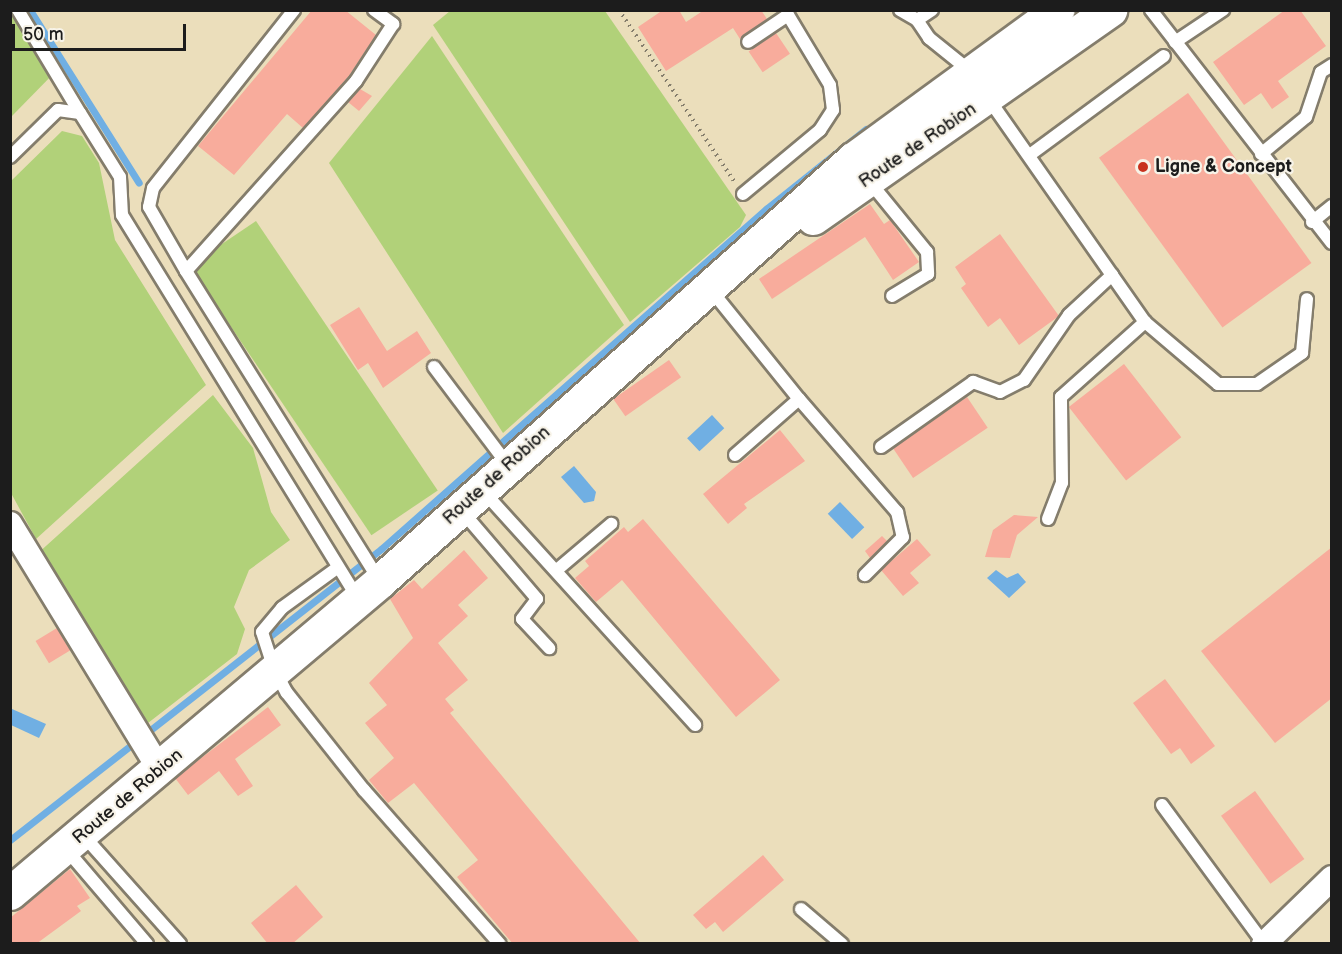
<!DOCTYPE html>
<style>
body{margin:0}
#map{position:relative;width:1342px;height:954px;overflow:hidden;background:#ebdebb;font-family:"Balsamiq Sans",sans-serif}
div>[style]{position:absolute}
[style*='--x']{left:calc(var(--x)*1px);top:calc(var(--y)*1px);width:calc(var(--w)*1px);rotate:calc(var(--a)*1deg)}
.green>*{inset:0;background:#b1d179;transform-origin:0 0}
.water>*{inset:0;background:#70afe3;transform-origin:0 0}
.stream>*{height:7px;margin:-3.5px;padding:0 3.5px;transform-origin:3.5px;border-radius:3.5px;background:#70afe3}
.building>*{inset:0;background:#f8ac9c;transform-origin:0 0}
.path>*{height:4px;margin-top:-2px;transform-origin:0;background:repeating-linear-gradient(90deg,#847d6c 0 1.5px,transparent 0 6px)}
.roads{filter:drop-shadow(2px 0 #847d6c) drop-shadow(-2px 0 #847d6c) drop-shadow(0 2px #847d6c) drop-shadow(0 -2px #847d6c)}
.service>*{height:12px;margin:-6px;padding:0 6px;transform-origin:6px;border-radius:6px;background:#fff}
.minor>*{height:24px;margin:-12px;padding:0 12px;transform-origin:12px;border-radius:12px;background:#fff}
.secondary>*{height:33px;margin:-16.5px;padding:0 16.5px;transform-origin:16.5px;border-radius:16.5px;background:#fff}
.dots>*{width:16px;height:16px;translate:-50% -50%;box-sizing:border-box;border:3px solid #f7f3e8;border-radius:50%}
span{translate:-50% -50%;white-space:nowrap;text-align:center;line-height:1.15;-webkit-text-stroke:4.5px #f7f3e8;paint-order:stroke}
.street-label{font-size:18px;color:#1c1c1c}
.poi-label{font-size:18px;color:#1c1c1c;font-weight:700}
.left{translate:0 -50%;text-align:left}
.frame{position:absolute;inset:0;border:12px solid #1c1c1c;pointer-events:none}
.scale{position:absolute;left:12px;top:24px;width:174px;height:27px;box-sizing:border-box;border:3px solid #1c1c1c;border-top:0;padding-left:8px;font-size:18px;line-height:21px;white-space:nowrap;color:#1c1c1c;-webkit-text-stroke:4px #f7f3e8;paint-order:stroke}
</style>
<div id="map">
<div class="green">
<div style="clip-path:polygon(540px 10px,605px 11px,746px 215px,740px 227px,630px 322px,433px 25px,450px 11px)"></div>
<div style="clip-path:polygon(11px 11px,24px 11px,59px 68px,11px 117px)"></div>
<div style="clip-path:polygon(432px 36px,624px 325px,503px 433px,329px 163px)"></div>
<div style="clip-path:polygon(62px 131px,82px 136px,99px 163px,115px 240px,206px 385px,36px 539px,11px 493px,11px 181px)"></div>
<div style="left:256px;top:221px;width:325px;height:80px;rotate:56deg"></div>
<div style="clip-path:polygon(213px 395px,253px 448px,271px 512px,290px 540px,249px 570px,234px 607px,245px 629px,237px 654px,148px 723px,82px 637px,36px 555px)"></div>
</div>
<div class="water">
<div style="left:712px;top:415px;width:18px;height:34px;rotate:47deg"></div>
<div style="clip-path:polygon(574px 466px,596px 492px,594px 501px,584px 503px,561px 477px)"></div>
<div style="left:840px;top:502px;width:35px;height:17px;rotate:46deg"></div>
<div style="clip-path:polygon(996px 570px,1007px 578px,1018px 573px,1026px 582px,1009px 598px,987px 578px)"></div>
<div style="clip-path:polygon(12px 709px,46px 724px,39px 738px,11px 725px)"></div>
</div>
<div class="stream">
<div style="--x:30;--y:10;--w:204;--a:57.8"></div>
<div style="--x:10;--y:840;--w:472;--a:-38.1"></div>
<div style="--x:381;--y:549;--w:514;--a:-41.45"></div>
<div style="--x:766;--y:209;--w:128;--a:-38.7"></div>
</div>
<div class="building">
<div style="clip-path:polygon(312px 10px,345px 10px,376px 35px,349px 76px,303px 128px,287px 114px,234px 175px,198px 146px)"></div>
<div style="clip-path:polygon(663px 10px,679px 10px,686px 22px,704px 10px,761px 10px,767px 19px,740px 39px,733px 28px,666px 71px,638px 27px)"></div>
<div style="clip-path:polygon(1285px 10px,1300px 10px,1326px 46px,1278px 81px,1289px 97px,1272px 109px,1261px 93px,1244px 105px,1213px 62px)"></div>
<div style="left:776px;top:33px;width:25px;height:33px;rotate:56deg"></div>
<div style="clip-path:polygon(360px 89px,372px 96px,359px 111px,348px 102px)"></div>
<div style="left:1188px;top:93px;width:210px;height:110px;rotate:54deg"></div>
<div style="clip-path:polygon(870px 204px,884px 224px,890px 220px,919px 262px,893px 280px,865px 237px,772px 299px,759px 279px)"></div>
<div style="clip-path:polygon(1000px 234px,1059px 316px,1019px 345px,1000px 318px,988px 327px,961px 288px,966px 284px,955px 267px)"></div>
<div style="clip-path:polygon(359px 307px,387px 351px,417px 331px,431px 353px,383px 388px,368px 363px,358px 370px,330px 325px)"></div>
<div style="left:669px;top:360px;width:21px;height:68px;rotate:55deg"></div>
<div style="left:1124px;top:364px;width:93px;height:70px;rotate:52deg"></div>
<div style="left:967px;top:397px;width:37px;height:90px;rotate:56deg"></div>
<div style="clip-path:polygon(780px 430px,805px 461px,744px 504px,747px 508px,728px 524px,703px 494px)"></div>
<div style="clip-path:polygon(1014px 515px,1038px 517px,1017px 535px,1010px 558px,985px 557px,993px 530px)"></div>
<div style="clip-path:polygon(643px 519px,780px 680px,736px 717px,622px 580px,596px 602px,575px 578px,589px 566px,585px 561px,624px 527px,628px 532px)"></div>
<div style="clip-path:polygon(882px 536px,887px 541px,870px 558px,865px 551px)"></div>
<div style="clip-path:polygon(917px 539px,931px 555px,910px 573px,919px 583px,903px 596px,881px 570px)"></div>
<div style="clip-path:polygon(1332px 547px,1332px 698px,1275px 743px,1201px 651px)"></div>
<div style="clip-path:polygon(464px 550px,488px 578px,458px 605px,468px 616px,438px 643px,468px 680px,445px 699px,454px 710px,450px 713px,641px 944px,513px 944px,457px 877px,478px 860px,414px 783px,388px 803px,369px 780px,394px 758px,365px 723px,387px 705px,369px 683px,413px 638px,390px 599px,414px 580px,422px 589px)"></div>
<div style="left:57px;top:628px;width:26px;height:25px;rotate:59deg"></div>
<div style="clip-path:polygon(1165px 679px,1215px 746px,1191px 764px,1180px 748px,1171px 754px,1133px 703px)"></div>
<div style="clip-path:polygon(268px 707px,281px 725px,235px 759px,253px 786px,238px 796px,219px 771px,188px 795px,175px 778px)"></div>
<div style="left:1255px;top:791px;width:84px;height:42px;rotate:54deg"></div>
<div style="clip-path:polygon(763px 855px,784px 880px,723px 932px,715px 922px,706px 929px,693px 915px)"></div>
<div style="clip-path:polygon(70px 869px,90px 898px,77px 906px,81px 911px,36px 944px,10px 944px,10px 918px)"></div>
<div style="clip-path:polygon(296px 885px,323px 917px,292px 944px,268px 944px,251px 923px)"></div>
</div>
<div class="path">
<div style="--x:619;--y:10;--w:206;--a:56.1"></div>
</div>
<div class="roads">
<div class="service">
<div style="--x:18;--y:10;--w:120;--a:59"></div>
<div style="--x:374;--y:10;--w:24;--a:36"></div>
<div style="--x:393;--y:24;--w:68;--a:123"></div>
<div style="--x:356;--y:81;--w:255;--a:131.8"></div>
<div style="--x:186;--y:271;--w:364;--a:58"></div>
<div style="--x:900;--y:10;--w:20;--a:30"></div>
<div style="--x:932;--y:10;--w:18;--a:146"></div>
<div style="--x:917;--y:20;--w:22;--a:56"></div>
<div style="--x:929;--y:38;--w:53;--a:38.8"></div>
<div style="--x:1151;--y:10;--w:295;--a:52.2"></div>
<div style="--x:1175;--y:42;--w:58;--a:-33.7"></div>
<div style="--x:988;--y:98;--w:274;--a:55"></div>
<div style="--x:1145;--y:322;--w:96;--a:40.3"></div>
<div style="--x:1218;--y:384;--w:39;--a:0"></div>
<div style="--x:1257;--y:384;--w:55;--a:-34.6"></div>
<div style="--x:1302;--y:353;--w:54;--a:-84.7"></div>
<div style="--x:1031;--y:154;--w:165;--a:-36.4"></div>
<div style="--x:1261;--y:154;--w:58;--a:-39.4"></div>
<div style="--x:1306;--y:117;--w:47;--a:-71.6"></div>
<div style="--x:1321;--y:72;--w:13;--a:-32"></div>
<div style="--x:10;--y:157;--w:67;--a:-44.4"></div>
<div style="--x:58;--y:110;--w:22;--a:8"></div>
<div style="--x:80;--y:113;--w:75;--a:58"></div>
<div style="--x:120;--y:177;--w:38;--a:87"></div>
<div style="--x:122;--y:215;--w:451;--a:58.4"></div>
<div style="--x:869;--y:181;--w:92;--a:50.8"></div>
<div style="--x:927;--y:252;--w:22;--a:87"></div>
<div style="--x:928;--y:274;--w:42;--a:148.6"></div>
<div style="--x:743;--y:194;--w:100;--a:-39.7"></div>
<div style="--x:820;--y:130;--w:24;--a:-57"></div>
<div style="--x:833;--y:110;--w:25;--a:-97"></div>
<div style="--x:830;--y:85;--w:82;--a:-121"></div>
<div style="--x:788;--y:15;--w:48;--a:146"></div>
<div style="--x:1312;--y:222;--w:26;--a:-39"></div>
<div style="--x:186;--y:271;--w:74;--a:-120"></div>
<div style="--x:149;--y:207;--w:19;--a:-78"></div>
<div style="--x:153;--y:188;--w:227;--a:-51.6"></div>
<div style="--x:711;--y:290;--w:140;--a:51.1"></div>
<div style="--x:799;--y:399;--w:85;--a:138.8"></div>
<div style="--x:434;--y:367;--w:121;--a:53"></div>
<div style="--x:799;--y:399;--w:150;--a:49.1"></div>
<div style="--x:897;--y:512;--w:26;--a:77"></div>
<div style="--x:903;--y:537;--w:54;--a:135"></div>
<div style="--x:881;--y:447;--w:113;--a:-35.2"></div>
<div style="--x:973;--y:382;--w:29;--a:20"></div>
<div style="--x:1000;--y:392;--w:27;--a:-27"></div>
<div style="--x:1024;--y:380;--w:79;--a:-55.3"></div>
<div style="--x:1069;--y:315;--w:59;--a:-42.9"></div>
<div style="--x:483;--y:491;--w:316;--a:47.8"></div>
<div style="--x:461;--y:510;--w:117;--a:49.5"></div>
<div style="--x:537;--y:599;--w:25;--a:127"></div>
<div style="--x:522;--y:619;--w:40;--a:47"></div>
<div style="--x:1048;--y:519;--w:39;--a:-69"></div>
<div style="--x:1062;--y:483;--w:86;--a:-90.7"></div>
<div style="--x:1061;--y:397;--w:113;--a:-41.8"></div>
<div style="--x:337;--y:568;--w:68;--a:144"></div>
<div style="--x:282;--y:608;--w:31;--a:130"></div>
<div style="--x:262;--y:632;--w:39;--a:72"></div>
<div style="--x:274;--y:669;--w:27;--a:62"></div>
<div style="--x:287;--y:693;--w:124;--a:51.6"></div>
<div style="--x:364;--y:790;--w:205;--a:48.6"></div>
<div style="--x:558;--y:569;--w:70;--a:-40.3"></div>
<div style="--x:1162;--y:805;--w:172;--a:53.7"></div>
<div style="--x:83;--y:835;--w:146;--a:48.3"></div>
<div style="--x:66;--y:849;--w:125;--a:49.5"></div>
<div style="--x:801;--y:909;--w:54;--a:40.5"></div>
</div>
<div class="minor">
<div style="--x:10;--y:524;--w:289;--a:58.6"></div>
<div style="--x:1264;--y:944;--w:95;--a:-44.1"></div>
</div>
<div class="secondary">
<div style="--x:813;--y:218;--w:363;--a:-35"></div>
<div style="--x:10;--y:893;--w:484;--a:-40.1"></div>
<div style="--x:380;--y:581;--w:634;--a:-41.74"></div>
<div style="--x:853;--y:159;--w:253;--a:-36.1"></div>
</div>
</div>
<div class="dots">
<div style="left:1143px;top:167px;background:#c8321e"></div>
</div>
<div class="street-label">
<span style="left:918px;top:146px;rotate:-34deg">Route de Robion</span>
<span style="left:497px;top:476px;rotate:-42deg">Route de Robion</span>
<span style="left:128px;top:797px;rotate:-40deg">Route de Robion</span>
</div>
<div class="poi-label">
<span class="left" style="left:1155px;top:167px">Ligne &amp; Concept</span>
</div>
<div class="frame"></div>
<div class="scale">50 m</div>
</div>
